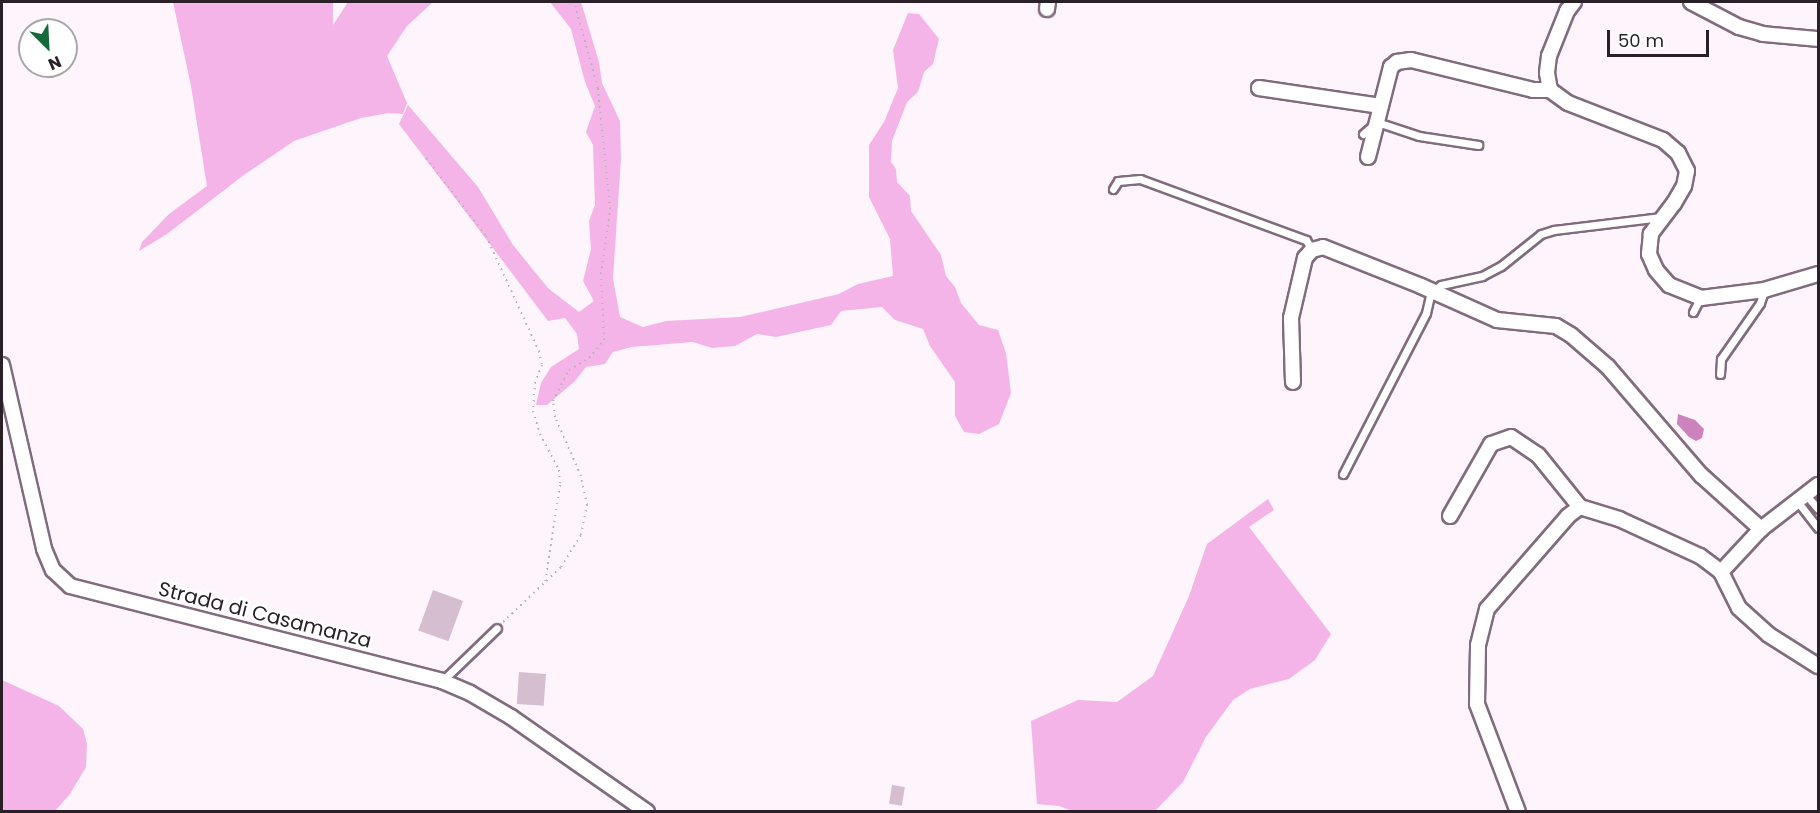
<!DOCTYPE html>
<style>
body{margin:0}
#map{position:relative;width:1820px;height:813px;overflow:hidden;background:#fef4fb;font-family:Poppins,sans-serif}
div>[style]{position:absolute}
[style*='--x']{left:calc(var(--x)*1px);top:calc(var(--y)*1px);width:calc(var(--w)*1px);rotate:calc(var(--a)*1deg)}
.green>*{inset:0;background:#f5b4e7}
.water>*{inset:0;background:#cb82bd}
.building>*{inset:0;background:#d5becf;transform-origin:0 0}
.path>*{height:2px;margin-top:-1px;transform-origin:0;background:repeating-linear-gradient(90deg,#bab0b7 0 1.5px,transparent 0 6px)}
.roads{filter:drop-shadow(2px 0 #816c7d) drop-shadow(-2px 0 #816c7d) drop-shadow(0 2px #816c7d) drop-shadow(0 -2px #816c7d)}
.lane>*{height:7px;margin:-3.5px;padding:0 3.5px;transform-origin:3.5px;border-radius:3.5px;background:#fff}
.street>*{height:14px;margin:-7px;padding:0 7px;transform-origin:7px;border-radius:7px;background:#fff}
span{translate:-50% -50%;white-space:nowrap;text-align:center;line-height:1.15;-webkit-text-stroke:6px #fff;paint-order:stroke}
.street-label{font-size:20px;color:#292127}
.frame{position:absolute;inset:0;border:3px solid #292127;pointer-events:none}
.north{position:absolute;left:18px;top:18px;width:60px;height:60px;box-sizing:border-box;background:#fff;border:2px solid #a9a6a9;border-radius:50%;rotate:156deg;font-size:16px;font-weight:700;line-height:24px;text-align:center;color:#292127}
.north::after{content:'';display:block;margin:auto;width:21px;height:27px;background:#156a3c;clip-path:polygon(50% 0,100% 100%,50% 72%,0 100%)}
.scale{position:absolute;left:1607px;top:30px;width:102px;height:27px;box-sizing:border-box;border:3px solid #292127;border-top:0;padding-left:8px;font-size:18px;line-height:21px;white-space:nowrap;color:#292127;-webkit-text-stroke:4px #fff;paint-order:stroke}
</style>
<div id="map">
<div class="green">
<div style="clip-path:polygon(173px 2px,333px 2px,333px 25px,348px 2px,433px 2px,407px 26px,387px 56px,407px 103px,403px 114px,389px 113px,361px 118px,294px 141px,244px 175px,167px 234px,139px 251px,142px 242px,169px 214px,207px 186px,191px 86px)"></div>
<div style="clip-path:polygon(550px 2px,581px 2px,599px 62px,602px 83px,620px 121px,621px 159px,613px 278px,620px 317px,643px 327px,666px 321px,740px 317px,839px 294px,858px 284px,893px 276px,890px 239px,869px 197px,869px 145px,884px 122px,898px 88px,893px 50px,908px 13px,919px 14px,939px 39px,933px 64px,924px 72px,918px 92px,907px 102px,892px 141px,891px 162px,896px 169px,897px 182px,910px 196px,911px 211px,941px 255px,946px 276px,955px 287px,961px 303px,979px 325px,998px 330px,1006px 353px,1011px 393px,999px 424px,979px 434px,964px 432px,955px 416px,955px 382px,930px 346px,923px 329px,895px 320px,882px 307px,841px 311px,831px 325px,776px 337px,757px 334px,735px 346px,712px 348px,693px 342px,632px 347px,613px 352px,605px 364px,586px 367px,575px 381px,547px 405px,536px 405px,541px 383px,551px 367px,579px 349px,577px 334px,565px 318px,548px 321px,399px 124px,408px 105px,478px 187px,513px 245px,548px 288px,579px 312px,594px 301px,583px 281px,591px 249px,589px 221px,595px 205px,593px 145px,586px 132px,595px 106px,585px 82px,571px 29px)"></div>
<div style="clip-path:polygon(1268px 499px,1274px 510px,1249px 527px,1331px 634px,1315px 660px,1289px 679px,1250px 689px,1233px 700px,1206px 737px,1183px 782px,1155px 811px,1072px 811px,1059px 806px,1037px 804px,1031px 721px,1078px 700px,1117px 702px,1153px 676px,1189px 596px,1207px 544px)"></div>
<div style="clip-path:polygon(2px 680px,59px 706px,83px 729px,87px 744px,86px 767px,70px 794px,55px 811px,2px 811px)"></div>
</div>
<div class="water">
<div style="clip-path:polygon(1678px 414px,1695px 420px,1704px 429px,1702px 438px,1696px 441px,1689px 437px,1677px 424px)"></div>
</div>
<div class="building">
<div style="left:433px;top:590px;width:32px;height:43px;rotate:20deg"></div>
<div style="left:519px;top:672px;width:27px;height:32px;rotate:4deg"></div>
<div style="left:892px;top:785px;width:13px;height:19px;rotate:9deg"></div>
</div>
<div class="path">
<div style="--x:426;--y:158;--w:98;--a:52.4"></div>
<div style="--x:486;--y:236;--w:127;--a:65.3"></div>
<div style="--x:539;--y:351;--w:14;--a:78"></div>
<div style="--x:542;--y:365;--w:18;--a:112"></div>
<div style="--x:535;--y:382;--w:29;--a:94"></div>
<div style="--x:533;--y:411;--w:24;--a:73"></div>
<div style="--x:540;--y:434;--w:41;--a:62.2"></div>
<div style="--x:559;--y:470;--w:15;--a:86"></div>
<div style="--x:560;--y:485;--w:99;--a:98.7"></div>
<div style="--x:503;--y:622;--w:80;--a:-43.5"></div>
<div style="--x:561;--y:567;--w:38;--a:-58"></div>
<div style="--x:581;--y:535;--w:31;--a:-79"></div>
<div style="--x:587;--y:505;--w:30;--a:-102"></div>
<div style="--x:581;--y:476;--w:64;--a:-113.8"></div>
<div style="--x:555;--y:417;--w:16;--a:-97"></div>
<div style="--x:553;--y:401;--w:35;--a:-63"></div>
<div style="--x:569;--y:370;--w:23;--a:-31"></div>
<div style="--x:589;--y:358;--w:23;--a:-50"></div>
<div style="--x:604;--y:340;--w:66;--a:-92.6"></div>
<div style="--x:601;--y:274;--w:66;--a:-82.1"></div>
<div style="--x:610;--y:209;--w:122;--a:-95.7"></div>
<div style="--x:598;--y:88;--w:89;--a:-105.6"></div>
</div>
<div class="roads">
<div class="lane">
<div style="--x:1363;--y:134;--w:18;--a:-41"></div>
<div style="--x:1377;--y:122;--w:44;--a:18.4"></div>
<div style="--x:1419;--y:136;--w:60;--a:8.7"></div>
<div style="--x:1113;--y:189;--w:9;--a:-58"></div>
<div style="--x:1118;--y:181;--w:22;--a:-5"></div>
<div style="--x:1140;--y:179;--w:177;--a:20.2"></div>
<div style="--x:1306;--y:240;--w:12;--a:59"></div>
<div style="--x:1693;--y:312;--w:16;--a:-63"></div>
<div style="--x:1720;--y:374;--w:15;--a:-86"></div>
<div style="--x:1721;--y:359;--w:68;--a:-55.1"></div>
<div style="--x:1760;--y:303;--w:13;--a:-72"></div>
<div style="--x:1343;--y:474;--w:181;--a:-62.7"></div>
<div style="--x:1426;--y:313;--w:22;--a:-77"></div>
<div style="--x:1431;--y:292;--w:12;--a:-35"></div>
<div style="--x:1441;--y:285;--w:42;--a:-12.4"></div>
<div style="--x:1482;--y:276;--w:21;--a:-28"></div>
<div style="--x:1501;--y:266;--w:51;--a:-38.7"></div>
<div style="--x:1541;--y:234;--w:14;--a:-17"></div>
<div style="--x:1554;--y:230;--w:108;--a:-6.9"></div>
<div style="--x:1806;--y:495;--w:18;--a:49"></div>
<div style="--x:1797;--y:501;--w:34;--a:52"></div>
<div style="--x:442;--y:681;--w:76;--a:-43.9"></div>
</div>
<div class="street">
<div style="--x:1574;--y:2;--w:11;--a:128"></div>
<div style="--x:1567;--y:11;--w:48;--a:111.8"></div>
<div style="--x:1549;--y:56;--w:17;--a:97"></div>
<div style="--x:1547;--y:73;--w:17;--a:80"></div>
<div style="--x:1550;--y:90;--w:22;--a:36"></div>
<div style="--x:1568;--y:103;--w:102;--a:21.3"></div>
<div style="--x:1663;--y:140;--w:20;--a:41"></div>
<div style="--x:1678;--y:153;--w:20;--a:63"></div>
<div style="--x:1687;--y:171;--w:15;--a:101"></div>
<div style="--x:1684;--y:186;--w:20;--a:120"></div>
<div style="--x:1674;--y:203;--w:39;--a:127"></div>
<div style="--x:1651;--y:234;--w:20;--a:96"></div>
<div style="--x:1649;--y:254;--w:17;--a:66"></div>
<div style="--x:1656;--y:270;--w:20;--a:49"></div>
<div style="--x:1669;--y:285;--w:35;--a:22"></div>
<div style="--x:1701;--y:298;--w:64;--a:-7.2"></div>
<div style="--x:1764;--y:290;--w:56;--a:-16.5"></div>
<div style="--x:1691;--y:2;--w:54;--a:27.5"></div>
<div style="--x:1739;--y:27;--w:25;--a:16"></div>
<div style="--x:1763;--y:34;--w:55;--a:5.2"></div>
<div style="--x:1047;--y:9;--w:7;--a:-82"></div>
<div style="--x:1259;--y:88;--w:123;--a:8.4"></div>
<div style="--x:1368;--y:157;--w:93;--a:-75.7"></div>
<div style="--x:1391;--y:67;--w:8;--a:-40"></div>
<div style="--x:1397;--y:62;--w:14;--a:-8"></div>
<div style="--x:1411;--y:60;--w:126;--a:13.8"></div>
<div style="--x:1533;--y:90;--w:17;--a:0"></div>
<div style="--x:2;--y:365;--w:189;--a:77.1"></div>
<div style="--x:44;--y:549;--w:23;--a:67"></div>
<div style="--x:53;--y:570;--w:23;--a:43"></div>
<div style="--x:70;--y:586;--w:384;--a:14.3"></div>
<div style="--x:442;--y:681;--w:30;--a:23"></div>
<div style="--x:470;--y:693;--w:48;--a:30.3"></div>
<div style="--x:511;--y:717;--w:166;--a:34.9"></div>
<div style="--x:1293;--y:382;--w:64;--a:-91.8"></div>
<div style="--x:1291;--y:318;--w:62;--a:-76.9"></div>
<div style="--x:1305;--y:258;--w:11;--a:-49"></div>
<div style="--x:1312;--y:250;--w:11;--a:-15"></div>
<div style="--x:1323;--y:247;--w:105;--a:21.7"></div>
<div style="--x:1421;--y:286;--w:83;--a:24.1"></div>
<div style="--x:1497;--y:320;--w:59;--a:5.8"></div>
<div style="--x:1556;--y:326;--w:17;--a:31"></div>
<div style="--x:1571;--y:335;--w:49;--a:40.9"></div>
<div style="--x:1608;--y:367;--w:143;--a:49.3"></div>
<div style="--x:1701;--y:475;--w:81;--a:42"></div>
<div style="--x:1450;--y:516;--w:83;--a:-60.3"></div>
<div style="--x:1491;--y:444;--w:21;--a:-19"></div>
<div style="--x:1511;--y:437;--w:32;--a:34"></div>
<div style="--x:1538;--y:455;--w:67;--a:51.1"></div>
<div style="--x:1721;--y:572;--w:59;--a:-47.1"></div>
<div style="--x:1761;--y:529;--w:72;--a:-37.7"></div>
<div style="--x:1518;--y:812;--w:116;--a:-110.8"></div>
<div style="--x:1477;--y:704;--w:59;--a:-89"></div>
<div style="--x:1478;--y:645;--w:37;--a:-76"></div>
<div style="--x:1487;--y:609;--w:123;--a:-48.9"></div>
<div style="--x:1568;--y:516;--w:15;--a:-37"></div>
<div style="--x:1580;--y:507;--w:41;--a:17.1"></div>
<div style="--x:1619;--y:519;--w:89;--a:24.6"></div>
<div style="--x:1700;--y:556;--w:26;--a:37"></div>
<div style="--x:1721;--y:572;--w:40;--a:63.4"></div>
<div style="--x:1739;--y:608;--w:40;--a:42"></div>
<div style="--x:1769;--y:635;--w:58;--a:32.3"></div>
</div>
</div>
<div class="street-label">
<span style="left:265px;top:615px;rotate:14deg">Strada di Casamanza</span>
</div>
<div class="frame"></div>
<div class="north">N</div>
<div class="scale">50 m</div>
</div>
